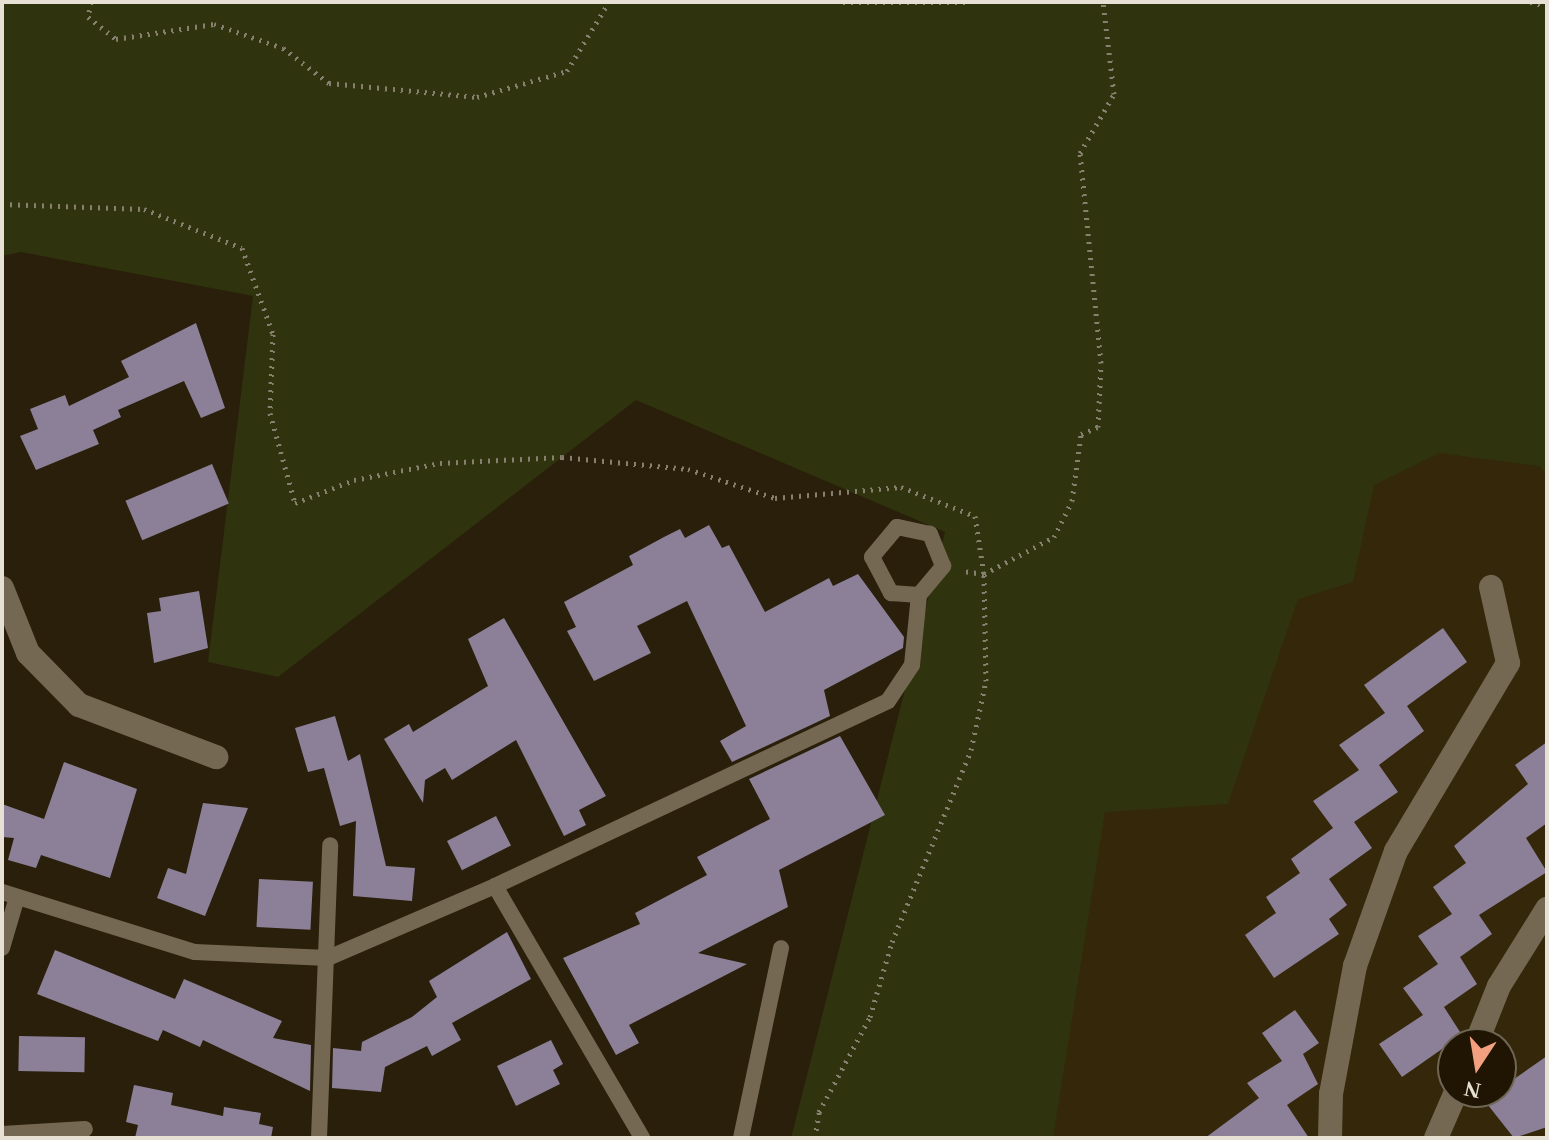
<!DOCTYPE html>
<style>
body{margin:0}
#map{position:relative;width:1549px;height:1140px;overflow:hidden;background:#291f0a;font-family:"Times New Roman",serif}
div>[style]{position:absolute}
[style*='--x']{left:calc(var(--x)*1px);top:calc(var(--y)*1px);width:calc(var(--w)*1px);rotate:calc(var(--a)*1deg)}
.built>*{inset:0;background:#35270a}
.green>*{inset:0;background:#2f330e}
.building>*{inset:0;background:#8c8098;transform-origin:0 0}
.path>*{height:5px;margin-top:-2.5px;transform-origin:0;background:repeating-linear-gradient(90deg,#88806f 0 2px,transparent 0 8px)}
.lane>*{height:16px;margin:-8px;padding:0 8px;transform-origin:8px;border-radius:8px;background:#756852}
.street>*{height:24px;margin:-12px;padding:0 12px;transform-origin:12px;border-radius:12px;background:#756852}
span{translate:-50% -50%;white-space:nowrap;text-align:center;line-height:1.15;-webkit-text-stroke:8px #1f1502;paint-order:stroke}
.frame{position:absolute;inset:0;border:4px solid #e7e0d4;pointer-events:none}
.north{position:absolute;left:1437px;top:1028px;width:80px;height:80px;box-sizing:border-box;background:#1f1502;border:2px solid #6f6656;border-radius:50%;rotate:192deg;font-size:22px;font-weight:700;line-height:32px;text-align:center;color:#e7e0d4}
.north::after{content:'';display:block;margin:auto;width:28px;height:36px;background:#f2a080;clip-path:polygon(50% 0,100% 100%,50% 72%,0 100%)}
</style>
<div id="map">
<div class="built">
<div style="clip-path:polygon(evenodd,1349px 2px,1547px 18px,1547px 1138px,815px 1138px,1349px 2px,1453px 1044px,1501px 1044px,1501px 1092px,1453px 1092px,1453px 1044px)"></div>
</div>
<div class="green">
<div style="clip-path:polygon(2px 2px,1547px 2px,1547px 474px,1539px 466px,1439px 453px,1374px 485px,1353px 582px,1298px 599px,1228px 804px,1105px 812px,1053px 1138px,791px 1138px,945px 532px,636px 400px,278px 677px,208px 662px,253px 296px,21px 252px,2px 256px)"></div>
</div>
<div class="building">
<div style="clip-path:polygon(196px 323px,225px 408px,201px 418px,184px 381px,118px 410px,121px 417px,93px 430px,99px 444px,36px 470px,20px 436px,38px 429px,30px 409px,65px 395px,69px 406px,129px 377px,121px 361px)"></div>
<div style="left:212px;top:464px;width:43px;height:94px;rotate:67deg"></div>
<div style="clip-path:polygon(709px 525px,722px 548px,729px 545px,765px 612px,829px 578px,833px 586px,858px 574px,904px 637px,903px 648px,824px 690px,830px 716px,732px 762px,720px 741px,746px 726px,687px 601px,637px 626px,651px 653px,594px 681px,567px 631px,576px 627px,564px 602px,633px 565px,629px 556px,664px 537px,680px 529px,685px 538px)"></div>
<div style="clip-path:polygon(199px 591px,208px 648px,154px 663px,147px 613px,161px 611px,159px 598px)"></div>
<div style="clip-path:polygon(504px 618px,606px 796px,579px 810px,586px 825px,564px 836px,516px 740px,452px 780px,445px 768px,425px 780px,423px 803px,384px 739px,409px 724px,413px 732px,488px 686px,468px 639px)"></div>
<div style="clip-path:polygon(1443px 628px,1467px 662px,1407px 706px,1424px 731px,1379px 765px,1398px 792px,1354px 822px,1372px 848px,1329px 879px,1347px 905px,1329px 919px,1339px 934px,1274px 978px,1245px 935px,1276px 913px,1266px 897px,1300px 873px,1291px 859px,1333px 828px,1313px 801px,1359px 770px,1339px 745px,1385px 713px,1364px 685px)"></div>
<div style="clip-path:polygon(335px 716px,348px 761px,360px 754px,386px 866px,415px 868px,412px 901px,353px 896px,356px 821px,340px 826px,324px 768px,308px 772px,295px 728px)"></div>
<div style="clip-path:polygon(840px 736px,885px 815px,779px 870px,788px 907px,698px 953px,747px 964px,629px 1025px,639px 1043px,616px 1055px,563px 958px,640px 924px,635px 913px,707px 875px,697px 857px,770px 819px,749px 779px)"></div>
<div style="clip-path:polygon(1547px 742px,1547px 823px,1526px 838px,1547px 872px,1479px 915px,1492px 934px,1460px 957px,1477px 984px,1444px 1007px,1462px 1035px,1402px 1077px,1379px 1044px,1423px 1015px,1403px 988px,1438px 964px,1418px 936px,1452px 914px,1433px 887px,1466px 863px,1454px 846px,1528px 784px,1515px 765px)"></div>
<div style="clip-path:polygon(64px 762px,137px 789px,110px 878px,41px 855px,36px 868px,8px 860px,14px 838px,2px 837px,2px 804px,44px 819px)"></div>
<div style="clip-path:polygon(203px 803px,248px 808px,205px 916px,157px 898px,168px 868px,186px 874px)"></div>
<div style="left:496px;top:816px;width:33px;height:55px;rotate:63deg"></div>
<div style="left:259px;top:879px;width:54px;height:48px;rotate:3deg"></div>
<div style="clip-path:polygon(507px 932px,531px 979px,452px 1023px,461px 1040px,432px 1056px,427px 1046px,385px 1067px,381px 1092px,332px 1088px,333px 1048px,361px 1051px,362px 1042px,412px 1017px,437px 997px,429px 981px)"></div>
<div style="clip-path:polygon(55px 950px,175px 999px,184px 979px,282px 1021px,273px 1038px,311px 1045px,310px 1091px,203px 1040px,200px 1047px,163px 1030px,158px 1041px,37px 994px)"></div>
<div style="clip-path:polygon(1295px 1010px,1319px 1043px,1303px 1054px,1318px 1084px,1287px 1105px,1309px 1138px,1205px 1138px,1259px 1098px,1247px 1083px,1282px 1061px,1262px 1033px)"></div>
<div style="left:19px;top:1036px;width:66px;height:35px;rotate:1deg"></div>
<div style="clip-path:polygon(551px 1040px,563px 1064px,553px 1070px,560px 1084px,516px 1106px,497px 1066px)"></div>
<div style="clip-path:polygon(1547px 1056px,1547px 1127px,1514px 1138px,1484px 1100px)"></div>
<div style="clip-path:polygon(134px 1085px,173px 1093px,171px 1105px,223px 1116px,224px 1107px,261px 1113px,259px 1124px,273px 1127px,271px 1138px,135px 1138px,138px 1125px,126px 1122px)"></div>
</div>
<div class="path">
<div style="--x:91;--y:2;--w:15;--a:101"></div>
<div style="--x:88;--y:17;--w:36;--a:38"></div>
<div style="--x:116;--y:39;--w:99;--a:-8.7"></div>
<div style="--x:214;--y:24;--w:73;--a:19.2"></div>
<div style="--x:283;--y:48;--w:58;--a:37.3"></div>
<div style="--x:329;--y:83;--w:149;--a:5.4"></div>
<div style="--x:477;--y:97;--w:94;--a:-16.1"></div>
<div style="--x:567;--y:71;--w:81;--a:-58.7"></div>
<div style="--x:843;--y:2;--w:126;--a:0"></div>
<div style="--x:1530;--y:2;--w:17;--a:13"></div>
<div style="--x:2;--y:204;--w:142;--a:2"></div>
<div style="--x:144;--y:209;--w:105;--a:21.7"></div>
<div style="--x:242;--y:248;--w:91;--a:70.2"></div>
<div style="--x:273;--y:334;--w:79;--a:92.2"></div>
<div style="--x:270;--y:413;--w:93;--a:74.5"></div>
<div style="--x:295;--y:503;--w:63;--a:-21.3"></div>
<div style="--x:354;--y:480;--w:88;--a:-11.2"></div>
<div style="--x:440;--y:463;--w:122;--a:-2.8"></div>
<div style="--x:562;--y:457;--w:127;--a:5.4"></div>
<div style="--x:688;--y:469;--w:92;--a:18.4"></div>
<div style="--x:775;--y:498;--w:126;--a:-5"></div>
<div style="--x:901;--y:487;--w:79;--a:21.4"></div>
<div style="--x:975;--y:516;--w:59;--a:81.2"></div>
<div style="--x:984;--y:574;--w:79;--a:-27.9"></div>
<div style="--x:1054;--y:537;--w:40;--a:-63.4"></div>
<div style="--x:1072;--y:501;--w:68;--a:-82.3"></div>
<div style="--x:1081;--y:434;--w:18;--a:-22"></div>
<div style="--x:1098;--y:427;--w:64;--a:-87.3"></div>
<div style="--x:1101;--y:363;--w:211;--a:-95.7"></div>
<div style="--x:1080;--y:153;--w:68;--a:-60"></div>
<div style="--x:1114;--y:94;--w:93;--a:-96.8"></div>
<div style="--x:815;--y:1138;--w:26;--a:-81"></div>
<div style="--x:819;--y:1112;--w:108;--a:-61.8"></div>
<div style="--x:870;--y:1017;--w:78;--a:-73.7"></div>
<div style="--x:892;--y:942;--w:208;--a:-67.6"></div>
<div style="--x:971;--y:750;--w:71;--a:-77.7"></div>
<div style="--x:986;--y:681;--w:107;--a:-91.1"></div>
<div style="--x:984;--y:574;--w:21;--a:-172"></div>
</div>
<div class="lane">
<div style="--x:495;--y:886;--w:434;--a:-25.2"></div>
<div style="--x:888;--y:701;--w:43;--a:-56.3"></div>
<div style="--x:912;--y:665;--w:70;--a:-84.3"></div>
<div style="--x:919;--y:595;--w:38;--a:-50"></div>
<div style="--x:943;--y:566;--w:35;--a:-112"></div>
<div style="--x:930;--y:534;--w:34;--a:-168"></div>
<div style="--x:897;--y:527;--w:39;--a:130"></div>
<div style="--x:872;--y:557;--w:41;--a:62.2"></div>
<div style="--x:891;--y:593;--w:28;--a:4"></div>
<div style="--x:2;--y:892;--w:202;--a:17.3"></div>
<div style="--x:195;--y:952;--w:133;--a:2.6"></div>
<div style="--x:328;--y:958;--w:182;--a:-23.3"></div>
<div style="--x:495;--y:886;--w:292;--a:59.7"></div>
<div style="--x:2;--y:948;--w:53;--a:-73.6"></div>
<div style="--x:2;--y:1134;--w:83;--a:-3.4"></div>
<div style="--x:319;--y:1138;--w:293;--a:-87.8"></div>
<div style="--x:741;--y:1138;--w:194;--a:-78.1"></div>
</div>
<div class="street">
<div style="--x:2;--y:588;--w:70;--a:68.2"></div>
<div style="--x:28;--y:653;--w:73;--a:45.6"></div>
<div style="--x:79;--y:705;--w:147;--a:20.8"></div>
<div style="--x:1476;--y:1044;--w:62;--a:-68.4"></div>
<div style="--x:1499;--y:986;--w:91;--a:-58.1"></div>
<div style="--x:1330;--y:1138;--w:44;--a:-88.7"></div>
<div style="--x:1331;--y:1094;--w:130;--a:-79.4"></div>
<div style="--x:1355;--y:966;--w:122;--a:-70.4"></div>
<div style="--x:1396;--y:851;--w:219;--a:-59.2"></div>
<div style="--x:1508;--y:663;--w:78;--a:-102.6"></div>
<div style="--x:1436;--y:1138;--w:50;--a:-66.5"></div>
</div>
<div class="frame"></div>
<div class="north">N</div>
</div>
